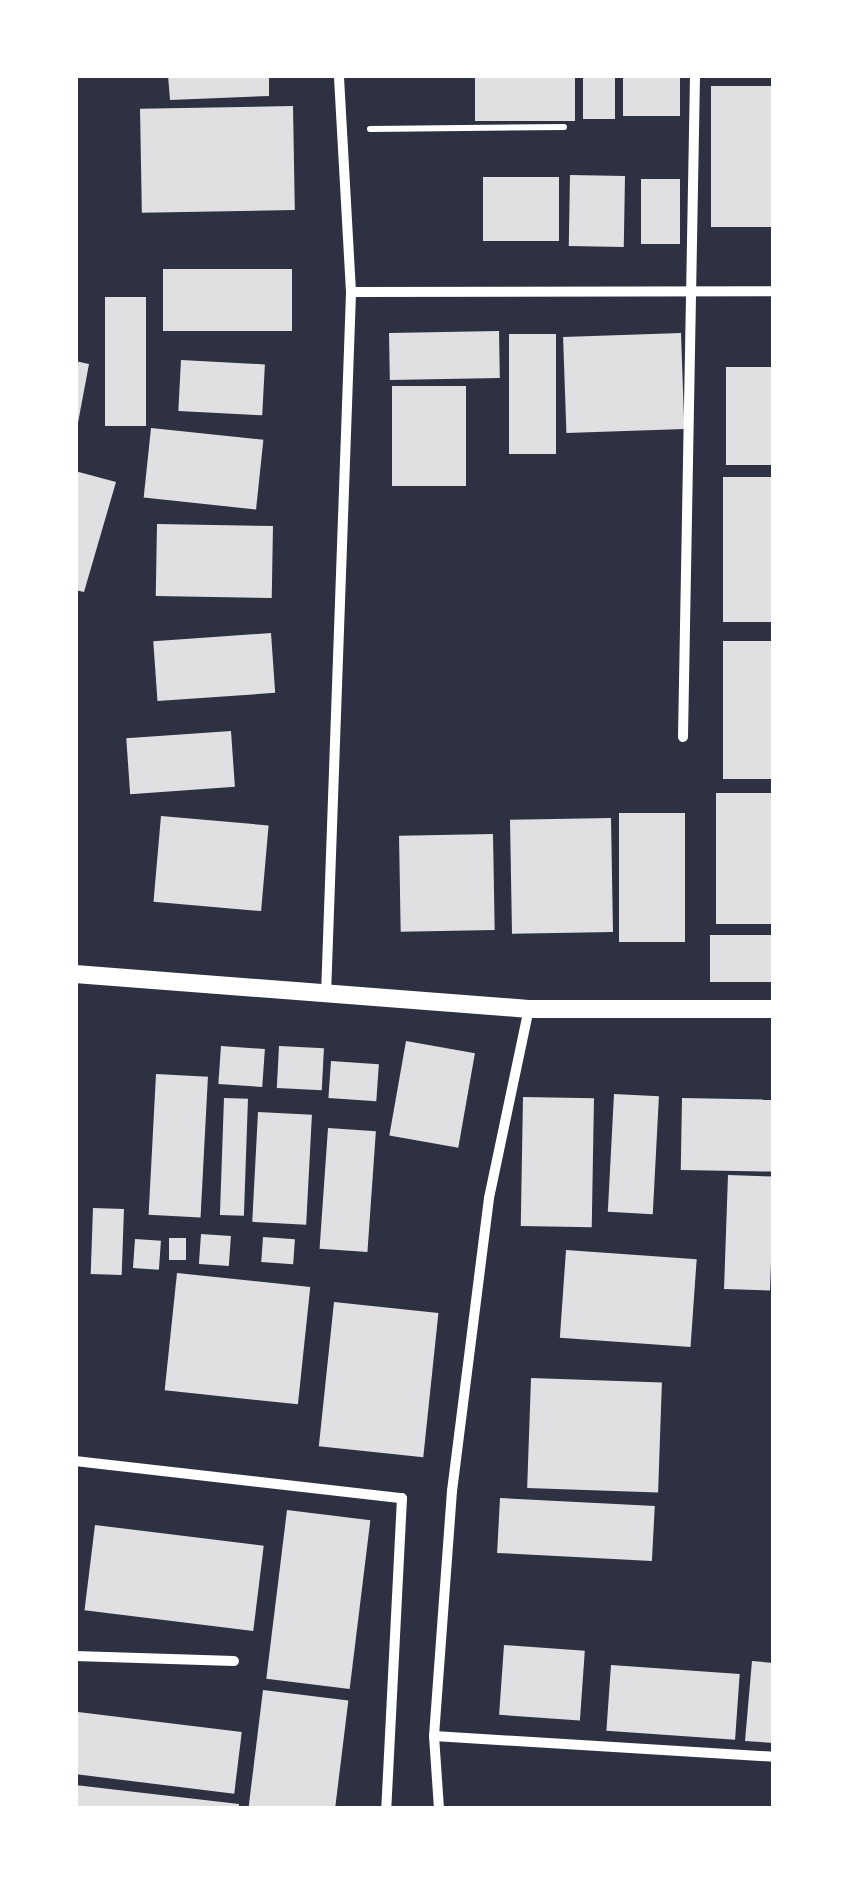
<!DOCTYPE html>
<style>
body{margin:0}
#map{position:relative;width:849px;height:1884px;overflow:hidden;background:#2d3142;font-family:"Fira Sans Condensed",sans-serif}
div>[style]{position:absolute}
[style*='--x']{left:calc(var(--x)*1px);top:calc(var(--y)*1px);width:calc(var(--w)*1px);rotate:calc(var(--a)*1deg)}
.building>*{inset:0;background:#e0e0e3;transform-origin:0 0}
.path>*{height:6px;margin:-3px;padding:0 3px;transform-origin:3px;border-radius:3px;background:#fff}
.minor>*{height:10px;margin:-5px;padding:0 5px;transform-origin:5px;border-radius:5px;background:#fff}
.tertiary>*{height:18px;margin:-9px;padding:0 9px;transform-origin:9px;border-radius:9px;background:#fff}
span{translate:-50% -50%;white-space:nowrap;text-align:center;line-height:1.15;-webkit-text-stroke:8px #fff;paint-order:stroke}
.frame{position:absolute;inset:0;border:78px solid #fff;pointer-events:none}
</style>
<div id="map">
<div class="building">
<div style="clip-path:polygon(168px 75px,269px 75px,269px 96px,170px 100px)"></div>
<div style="left:475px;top:75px;width:100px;height:46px"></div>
<div style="left:583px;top:75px;width:32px;height:44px"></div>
<div style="left:623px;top:75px;width:57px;height:41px"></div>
<div style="left:774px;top:86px;width:141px;height:63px;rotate:90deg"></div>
<div style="left:293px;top:106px;width:104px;height:153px;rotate:89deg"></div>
<div style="left:625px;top:176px;width:71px;height:55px;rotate:91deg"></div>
<div style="left:559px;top:177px;width:64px;height:76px;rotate:90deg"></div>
<div style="left:641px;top:179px;width:39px;height:65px"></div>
<div style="left:163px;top:269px;width:129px;height:62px"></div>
<div style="left:146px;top:297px;width:129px;height:41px;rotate:90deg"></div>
<div style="left:499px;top:331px;width:47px;height:110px;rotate:89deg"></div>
<div style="left:681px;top:333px;width:96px;height:118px;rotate:88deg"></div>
<div style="left:509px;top:334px;width:47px;height:120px"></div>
<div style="left:181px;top:360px;width:84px;height:51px;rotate:3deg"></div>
<div style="clip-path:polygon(75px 361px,89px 364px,77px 428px,75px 428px)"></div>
<div style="left:774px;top:367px;width:98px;height:48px;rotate:90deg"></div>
<div style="left:392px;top:386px;width:74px;height:100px"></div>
<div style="left:151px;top:428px;width:113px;height:70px;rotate:6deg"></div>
<div style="clip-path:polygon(75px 471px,116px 482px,84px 592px,75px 590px)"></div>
<div style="left:723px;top:477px;width:51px;height:145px"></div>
<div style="left:157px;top:524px;width:116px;height:72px;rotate:1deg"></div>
<div style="left:271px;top:633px;width:60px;height:118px;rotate:86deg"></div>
<div style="left:723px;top:641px;width:51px;height:138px"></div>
<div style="left:231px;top:731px;width:56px;height:105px;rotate:86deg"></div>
<div style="left:774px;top:793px;width:131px;height:58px;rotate:90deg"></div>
<div style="left:619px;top:813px;width:66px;height:129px"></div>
<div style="left:161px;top:816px;width:108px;height:86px;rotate:5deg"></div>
<div style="left:611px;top:818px;width:114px;height:101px;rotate:89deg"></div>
<div style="left:493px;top:834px;width:96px;height:94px;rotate:89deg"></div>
<div style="left:774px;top:935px;width:47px;height:64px;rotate:90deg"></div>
<div style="left:406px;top:1041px;width:70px;height:96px;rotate:10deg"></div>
<div style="left:221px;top:1046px;width:44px;height:38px;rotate:4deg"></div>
<div style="left:279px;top:1046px;width:45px;height:42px;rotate:3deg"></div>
<div style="left:331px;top:1061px;width:48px;height:37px;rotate:4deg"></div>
<div style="left:156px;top:1074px;width:52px;height:141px;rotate:3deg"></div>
<div style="left:614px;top:1094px;width:45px;height:118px;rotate:3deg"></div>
<div style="left:523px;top:1097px;width:71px;height:129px;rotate:1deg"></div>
<div style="left:224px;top:1098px;width:24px;height:117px;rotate:2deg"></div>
<div style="left:682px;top:1098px;width:92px;height:72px;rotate:1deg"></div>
<div style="left:258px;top:1112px;width:54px;height:110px;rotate:3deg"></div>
<div style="left:328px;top:1128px;width:48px;height:121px;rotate:4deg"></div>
<div style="left:728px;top:1175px;width:46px;height:114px;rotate:2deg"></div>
<div style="left:93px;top:1208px;width:31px;height:66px;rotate:2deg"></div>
<div style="left:201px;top:1234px;width:30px;height:30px;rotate:4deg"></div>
<div style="left:263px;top:1237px;width:32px;height:25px;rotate:4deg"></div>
<div style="left:169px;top:1238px;width:17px;height:22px"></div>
<div style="left:135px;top:1239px;width:26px;height:29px;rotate:4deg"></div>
<div style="left:566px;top:1250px;width:131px;height:88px;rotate:4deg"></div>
<div style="left:177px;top:1273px;width:134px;height:118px;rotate:6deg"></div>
<div style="left:334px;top:1302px;width:105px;height:145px;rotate:6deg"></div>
<div style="left:531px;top:1378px;width:131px;height:110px;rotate:2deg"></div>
<div style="left:500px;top:1498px;width:155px;height:55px;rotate:3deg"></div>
<div style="left:287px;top:1510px;width:84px;height:170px;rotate:7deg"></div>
<div style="left:95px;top:1525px;width:170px;height:86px;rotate:7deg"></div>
<div style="left:504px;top:1645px;width:81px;height:70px;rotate:4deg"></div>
<div style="clip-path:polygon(752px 1661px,774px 1663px,774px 1743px,745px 1741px)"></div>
<div style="left:611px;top:1665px;width:129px;height:66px;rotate:4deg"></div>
<div style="left:263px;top:1690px;width:86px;height:120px;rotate:7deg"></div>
<div style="left:78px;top:1712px;width:165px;height:62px;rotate:7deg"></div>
<div style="clip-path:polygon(75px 1785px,239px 1804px,239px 1809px,75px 1809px)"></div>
</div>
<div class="path">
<div style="--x:370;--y:129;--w:194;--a:-0.6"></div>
</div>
<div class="minor">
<div style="--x:351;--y:292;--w:423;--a:-0.1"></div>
<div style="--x:683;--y:737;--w:662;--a:-88.96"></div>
<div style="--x:326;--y:995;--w:703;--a:-87.96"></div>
<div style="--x:351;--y:292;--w:217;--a:-93.2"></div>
<div style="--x:75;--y:1461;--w:329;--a:6.5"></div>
<div style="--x:402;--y:1498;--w:311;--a:92.9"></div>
<div style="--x:75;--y:1656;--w:159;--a:1.8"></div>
<div style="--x:434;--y:1736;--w:341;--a:3.5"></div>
<div style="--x:439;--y:1809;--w:73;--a:-93.9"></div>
<div style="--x:434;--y:1736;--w:246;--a:-85.8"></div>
<div style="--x:452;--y:1491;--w:295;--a:-82.8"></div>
<div style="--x:489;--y:1198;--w:193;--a:-78.1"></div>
</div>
<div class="tertiary">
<div style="--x:75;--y:974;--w:455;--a:4.4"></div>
<div style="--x:529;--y:1009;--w:245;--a:0"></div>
</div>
<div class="frame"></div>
</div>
